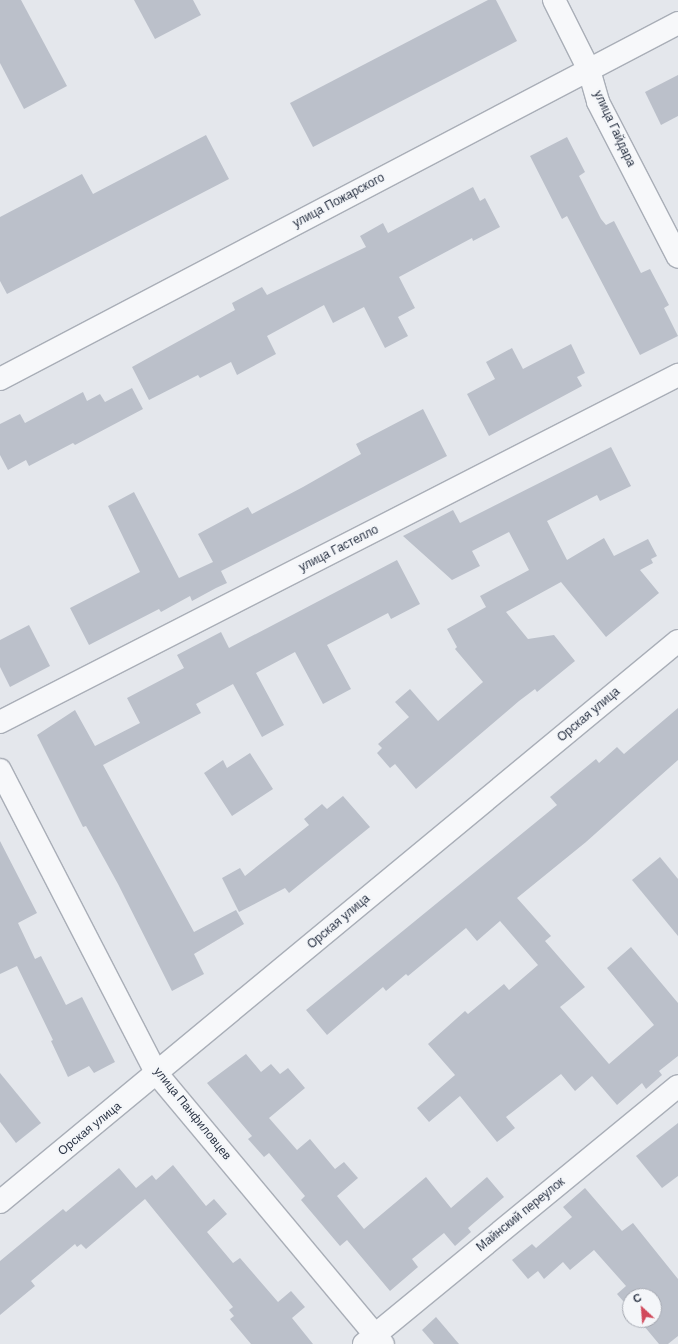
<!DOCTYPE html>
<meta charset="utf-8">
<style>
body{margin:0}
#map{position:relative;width:678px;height:1344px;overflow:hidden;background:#e4e7ec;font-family:Arial,sans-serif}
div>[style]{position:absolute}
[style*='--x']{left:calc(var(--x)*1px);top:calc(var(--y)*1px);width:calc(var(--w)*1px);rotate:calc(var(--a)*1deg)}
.building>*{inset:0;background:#bbc0ca}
.roads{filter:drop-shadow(1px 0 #a9aeb7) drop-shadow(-1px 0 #a9aeb7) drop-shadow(0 1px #a9aeb7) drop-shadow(0 -1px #a9aeb7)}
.minor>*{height:22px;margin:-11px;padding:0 11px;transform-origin:11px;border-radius:11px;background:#f7f8fa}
span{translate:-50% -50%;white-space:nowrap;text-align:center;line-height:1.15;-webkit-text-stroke:4px #f4f6f9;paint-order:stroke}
.street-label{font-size:12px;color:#2b3445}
.north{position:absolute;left:622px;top:1288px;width:40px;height:40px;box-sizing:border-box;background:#f4f6f9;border:1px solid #a4a8b1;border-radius:50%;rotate:334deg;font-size:11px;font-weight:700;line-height:16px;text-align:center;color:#2b3445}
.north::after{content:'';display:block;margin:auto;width:14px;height:18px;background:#d1495b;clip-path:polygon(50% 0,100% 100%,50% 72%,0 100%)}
</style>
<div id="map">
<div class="building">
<div style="clip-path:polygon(0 0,21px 0,67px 86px,24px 109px,0 63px)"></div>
<div style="clip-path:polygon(134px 0,193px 0,201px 15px,155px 39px)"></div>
<div style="clip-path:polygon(488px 0,496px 0,517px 41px,313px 147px,290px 103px)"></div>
<div style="clip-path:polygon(678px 75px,678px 116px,661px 125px,645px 92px)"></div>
<div style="clip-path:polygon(206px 135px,229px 179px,7px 294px,0 281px,0 217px,82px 174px,93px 194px)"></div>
<div style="clip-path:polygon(567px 137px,585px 172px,579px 176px,601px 219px,606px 225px,614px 221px,641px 273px,650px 269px,669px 305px,664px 308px,678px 336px,640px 355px,567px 216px,562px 219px,530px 156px)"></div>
<div style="clip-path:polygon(473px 187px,480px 201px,485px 198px,500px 227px,473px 241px,472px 238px,399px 277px,415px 308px,398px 317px,408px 336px,385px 348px,364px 307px,333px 323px,324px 305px,267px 336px,276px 354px,237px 375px,231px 362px,200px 378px,198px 375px,149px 400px,132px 367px,235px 310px,232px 303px,262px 287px,267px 295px,366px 247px,360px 236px,383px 223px,388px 233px)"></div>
<div style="clip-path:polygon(571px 344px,585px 373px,577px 377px,582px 386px,489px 436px,467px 394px,495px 379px,486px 362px,512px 348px,523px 369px)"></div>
<div style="clip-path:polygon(132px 388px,143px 409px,75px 445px,73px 443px,29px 466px,26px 460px,8px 470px,0 455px,0 424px,20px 414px,25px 423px,83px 392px,87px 401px,100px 394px,105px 402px)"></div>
<div style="clip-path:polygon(423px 409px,447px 456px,221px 571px,227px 583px,216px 588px,192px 601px,190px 596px,161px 612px,159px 609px,89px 645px,70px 608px,140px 572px,108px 506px,134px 492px,179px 578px,213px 562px,198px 534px,248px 507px,252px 514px,303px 487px,361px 454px,356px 444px)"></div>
<div style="clip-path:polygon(611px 447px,631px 486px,600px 501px,597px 495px,547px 521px,567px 560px,604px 538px,614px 556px,648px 539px,657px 556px,651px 559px,653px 563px,640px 570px,659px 593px,606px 637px,561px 582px,506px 612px,528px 639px,554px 635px,575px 661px,537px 692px,535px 689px,519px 701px,416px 789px,395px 764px,390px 768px,377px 753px,382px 748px,378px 744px,409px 717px,395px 702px,410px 689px,438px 721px,483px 682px,455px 649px,457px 647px,447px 629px,486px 607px,480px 596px,529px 570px,509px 532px,472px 551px,480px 566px,452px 580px,403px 536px,453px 510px,460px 523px)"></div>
<div style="clip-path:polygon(397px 560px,420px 604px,391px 619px,388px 613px,327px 645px,351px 689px,323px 704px,295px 652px,256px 673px,284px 725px,262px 737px,233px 684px,196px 704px,201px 713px,103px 765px,194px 932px,236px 910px,244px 924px,194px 954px,204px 974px,172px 991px,118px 884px,86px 826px,83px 827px,37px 735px,75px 710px,95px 746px,140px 723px,127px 698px,184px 668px,177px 655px,221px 632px,229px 648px)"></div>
<div style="clip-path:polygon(29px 625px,50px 666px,10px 687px,0 667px,0 640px)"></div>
<div style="clip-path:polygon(678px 708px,678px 760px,586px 842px,517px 898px,551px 936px,545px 941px,585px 987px,560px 1007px,609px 1064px,654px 1025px,607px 968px,631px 947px,678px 1003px,678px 1056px,659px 1071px,662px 1075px,646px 1089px,642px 1083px,617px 1105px,592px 1076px,575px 1091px,561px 1074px,506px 1117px,515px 1128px,497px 1142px,460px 1096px,429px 1122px,417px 1108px,455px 1075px,428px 1044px,465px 1011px,468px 1014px,504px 984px,509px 990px,538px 965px,500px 921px,477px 941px,466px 928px,408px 976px,406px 974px,386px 991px,383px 987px,327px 1035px,306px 1010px,557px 805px,550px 797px,596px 759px,599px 763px,617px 747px,624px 754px)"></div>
<div style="clip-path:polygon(250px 753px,273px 789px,232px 816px,204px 773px,223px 760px,227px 768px)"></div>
<div style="clip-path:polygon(343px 796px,370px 827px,289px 893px,285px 888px,239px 912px,222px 878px,240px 868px,245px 876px,309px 825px,304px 819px,322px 804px,327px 809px)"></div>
<div style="clip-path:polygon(0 841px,37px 913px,18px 923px,35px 959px,41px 956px,66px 1005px,82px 997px,115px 1062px,94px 1073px,89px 1066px,68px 1077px,51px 1041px,53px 1040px,17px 966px,0 974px)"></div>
<div style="clip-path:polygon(660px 857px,678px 879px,678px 936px,632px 880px)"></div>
<div style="clip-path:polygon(246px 1054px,261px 1072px,271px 1064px,280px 1074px,288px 1068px,305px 1088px,269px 1118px,297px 1150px,310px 1139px,335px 1169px,344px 1162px,358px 1178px,337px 1196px,364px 1229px,426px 1177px,451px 1208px,487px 1177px,504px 1197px,468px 1228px,471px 1232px,455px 1246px,444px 1233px,412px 1259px,418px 1267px,390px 1291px,347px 1240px,340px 1246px,301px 1200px,305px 1196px,269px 1153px,264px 1157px,248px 1139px,252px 1136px,207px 1083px)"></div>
<div style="clip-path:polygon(0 1073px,41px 1123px,16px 1143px,0 1122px)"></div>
<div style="clip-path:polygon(678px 1123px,678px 1176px,662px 1188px,636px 1156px)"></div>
<div style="clip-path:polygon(173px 1165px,206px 1206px,214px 1199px,227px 1214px,207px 1232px,233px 1263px,240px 1258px,278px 1302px,291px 1291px,305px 1307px,292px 1318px,313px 1344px,251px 1344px,230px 1319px,234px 1316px,229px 1310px,233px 1307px,145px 1199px,86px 1249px,81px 1244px,77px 1247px,75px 1244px,31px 1281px,35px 1286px,0 1315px,0 1261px,63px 1209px,66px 1212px,119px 1168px,136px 1188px,152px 1175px,156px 1180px)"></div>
<div style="clip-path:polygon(585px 1188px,622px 1231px,633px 1223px,678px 1279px,678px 1336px,668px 1344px,659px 1344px,639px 1320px,654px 1320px,654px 1296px,630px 1296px,630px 1309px,617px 1294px,626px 1286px,594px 1250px,570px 1270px,563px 1262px,544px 1279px,538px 1271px,528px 1279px,512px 1260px,532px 1244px,536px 1248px,572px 1217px,563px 1207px)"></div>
<div style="clip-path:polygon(436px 1317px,459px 1344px,434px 1344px,422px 1330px)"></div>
</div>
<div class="roads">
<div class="minor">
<div style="--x:554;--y:0;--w:78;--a:63.4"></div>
<div style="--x:589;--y:70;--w:33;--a:74"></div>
<div style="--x:598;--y:102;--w:174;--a:62.7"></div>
<div style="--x:0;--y:379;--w:766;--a:-27.7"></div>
<div style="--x:0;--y:722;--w:762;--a:-27.1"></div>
<div style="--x:0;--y:770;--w:342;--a:62.7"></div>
<div style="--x:157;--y:1074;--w:352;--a:50.1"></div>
<div style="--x:0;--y:1202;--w:880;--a:-39.61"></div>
<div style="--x:364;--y:1344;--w:406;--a:-39.4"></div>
</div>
</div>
<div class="street-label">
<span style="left:614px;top:129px;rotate:65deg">улица Гайдара</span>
<span style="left:339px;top:201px;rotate:-28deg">улица Пожарского</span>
<span style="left:339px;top:549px;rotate:-27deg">улица Гастелло</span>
<span style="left:589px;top:715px;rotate:-40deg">Орская улица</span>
<span style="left:339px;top:922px;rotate:-40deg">Орская улица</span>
<span style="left:192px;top:1114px;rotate:51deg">улица Панфиловцев</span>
<span style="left:90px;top:1129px;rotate:-39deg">Орская улица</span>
<span style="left:521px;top:1215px;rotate:-39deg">Майнский переулок</span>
</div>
<div class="north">С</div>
</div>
